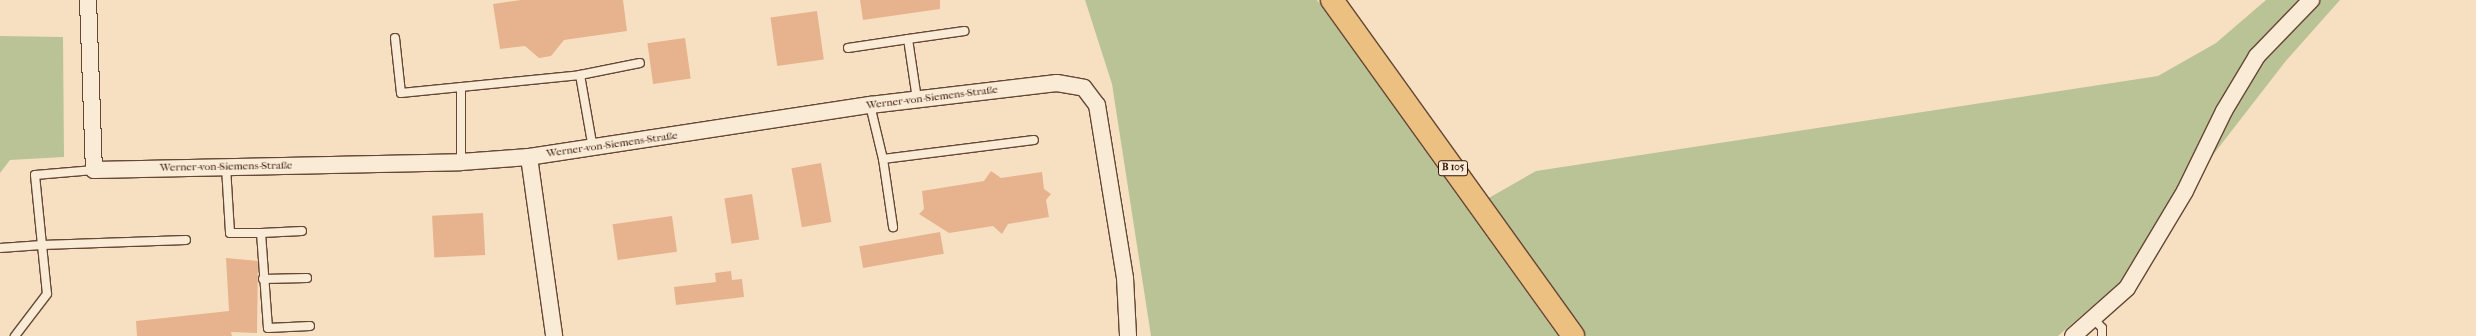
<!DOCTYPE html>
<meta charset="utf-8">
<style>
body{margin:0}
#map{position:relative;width:2476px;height:336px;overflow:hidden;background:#f7e0c2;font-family:"IM FELL French Canon",serif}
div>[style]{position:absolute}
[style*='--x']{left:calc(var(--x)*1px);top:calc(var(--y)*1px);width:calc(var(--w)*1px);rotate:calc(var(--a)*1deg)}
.green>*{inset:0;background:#bac395}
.building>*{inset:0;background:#e6b38e;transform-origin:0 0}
.roads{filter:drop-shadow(1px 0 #654735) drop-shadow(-1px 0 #654735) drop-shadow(0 1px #654735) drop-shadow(0 -1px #654735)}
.service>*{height:8px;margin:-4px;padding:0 4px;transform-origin:4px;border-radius:4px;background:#faebd7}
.minor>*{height:16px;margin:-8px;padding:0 8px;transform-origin:8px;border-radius:8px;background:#faebd7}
.trunk>*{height:22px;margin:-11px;padding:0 11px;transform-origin:11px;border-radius:11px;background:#ecc081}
span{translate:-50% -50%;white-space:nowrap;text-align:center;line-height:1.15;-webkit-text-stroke:3px #faebd7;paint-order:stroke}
.shield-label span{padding:1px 3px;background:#faebd7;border:1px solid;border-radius:3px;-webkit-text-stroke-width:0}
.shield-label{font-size:10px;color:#341406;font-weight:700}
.street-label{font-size:11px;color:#341406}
</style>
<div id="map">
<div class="green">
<div style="clip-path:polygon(1085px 0,1317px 0,1558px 336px,1151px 336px,1112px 84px)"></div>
<div style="clip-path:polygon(2266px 0,2340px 0,2285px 62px,2185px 191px,2119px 283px,2058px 336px,1586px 336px,1487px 199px,1536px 171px,2158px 76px,2216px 43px)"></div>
<div style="clip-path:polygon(0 36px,63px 37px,64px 157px,10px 160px,0 173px)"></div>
</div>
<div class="building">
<div style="clip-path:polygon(521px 0,623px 0,627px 31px,564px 40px,551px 56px,539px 58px,525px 46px,500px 49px,493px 4px)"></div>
<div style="clip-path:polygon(860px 0,940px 0,940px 9px,863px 20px)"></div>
<div style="left:817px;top:11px;width:49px;height:47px;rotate:82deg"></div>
<div style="left:685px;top:38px;width:41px;height:38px;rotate:82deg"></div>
<div style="left:821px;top:163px;width:60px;height:30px;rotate:80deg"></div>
<div style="clip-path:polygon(991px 171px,1001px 178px,1042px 172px,1044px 189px,1051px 194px,1046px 200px,1049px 217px,1008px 224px,1002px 234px,993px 226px,949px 233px,919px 214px,924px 209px,922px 191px,984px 181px)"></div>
<div style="left:752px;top:194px;width:46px;height:28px;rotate:81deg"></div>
<div style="left:483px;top:213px;width:42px;height:51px;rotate:87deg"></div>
<div style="left:672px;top:216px;width:36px;height:60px;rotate:82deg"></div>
<div style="left:940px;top:232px;width:22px;height:82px;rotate:80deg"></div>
<div style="clip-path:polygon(226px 258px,258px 261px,257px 333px,231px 332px,232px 336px,137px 336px,136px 321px,229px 311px)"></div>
<div style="clip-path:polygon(731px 271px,732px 280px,742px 279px,744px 297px,676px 305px,674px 287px,716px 282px,715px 273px)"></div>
</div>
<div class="roads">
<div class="service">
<div style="--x:395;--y:38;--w:55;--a:83.8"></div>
<div style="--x:401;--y:93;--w:180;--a:-5.7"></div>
<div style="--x:580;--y:75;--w:61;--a:-11.3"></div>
<div style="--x:908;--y:39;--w:57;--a:-8.1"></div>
<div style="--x:848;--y:48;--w:61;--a:-8.5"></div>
<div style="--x:908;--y:39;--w:61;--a:81.5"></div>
<div style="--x:580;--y:75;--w:75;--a:80"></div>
<div style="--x:870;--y:105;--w:56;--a:76.5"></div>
<div style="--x:883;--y:159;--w:69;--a:81.6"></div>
<div style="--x:883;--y:159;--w:152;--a:-7.2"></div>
<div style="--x:461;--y:162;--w:75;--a:-90"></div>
<div style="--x:226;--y:167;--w:66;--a:86.5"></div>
<div style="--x:230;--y:233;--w:31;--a:0"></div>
<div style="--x:261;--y:233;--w:95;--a:85.8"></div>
<div style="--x:268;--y:328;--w:42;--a:-2.7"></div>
<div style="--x:94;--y:170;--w:59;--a:175.2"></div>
<div style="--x:35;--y:175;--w:70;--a:84.3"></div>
<div style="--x:42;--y:245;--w:144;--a:-2"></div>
<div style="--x:261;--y:233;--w:41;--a:-2.8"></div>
<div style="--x:0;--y:248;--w:42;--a:-4.1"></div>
<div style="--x:42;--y:245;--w:49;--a:84.2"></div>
<div style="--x:47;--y:294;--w:53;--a:127.3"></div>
<div style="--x:263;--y:279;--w:44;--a:-1.3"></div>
<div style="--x:2093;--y:318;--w:13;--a:48"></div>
<div style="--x:2102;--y:328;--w:8;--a:90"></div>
</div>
<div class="minor">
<div style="--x:88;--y:0;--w:170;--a:88"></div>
<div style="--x:94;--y:170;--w:367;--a:-1.2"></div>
<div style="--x:461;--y:162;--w:68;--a:-4.2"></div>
<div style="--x:529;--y:157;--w:345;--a:-8.7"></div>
<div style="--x:870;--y:105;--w:188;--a:-6.7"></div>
<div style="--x:1057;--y:83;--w:27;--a:10"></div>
<div style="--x:1084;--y:88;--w:21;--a:53"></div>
<div style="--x:1097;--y:105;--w:175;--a:80.8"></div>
<div style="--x:1125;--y:278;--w:58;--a:87"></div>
<div style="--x:529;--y:157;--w:181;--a:82"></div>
<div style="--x:2073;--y:336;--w:72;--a:-41.6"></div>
<div style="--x:2127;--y:288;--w:113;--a:-59.1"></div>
<div style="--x:2185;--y:191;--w:89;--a:-64"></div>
<div style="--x:2224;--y:111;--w:64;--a:-59"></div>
<div style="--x:2257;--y:56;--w:78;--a:-46"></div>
</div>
<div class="trunk">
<div style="--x:1332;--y:0;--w:413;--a:54.3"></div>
</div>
</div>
<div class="shield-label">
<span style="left:1453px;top:168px">B 105</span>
</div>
<div class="street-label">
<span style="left:932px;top:98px;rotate:-7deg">Werner-von-Siemens-Straße</span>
<span style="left:612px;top:145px;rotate:-8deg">Werner-von-Siemens-Straße</span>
<span style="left:226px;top:167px;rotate:-1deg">Werner-von-Siemens-Straße</span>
</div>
</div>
